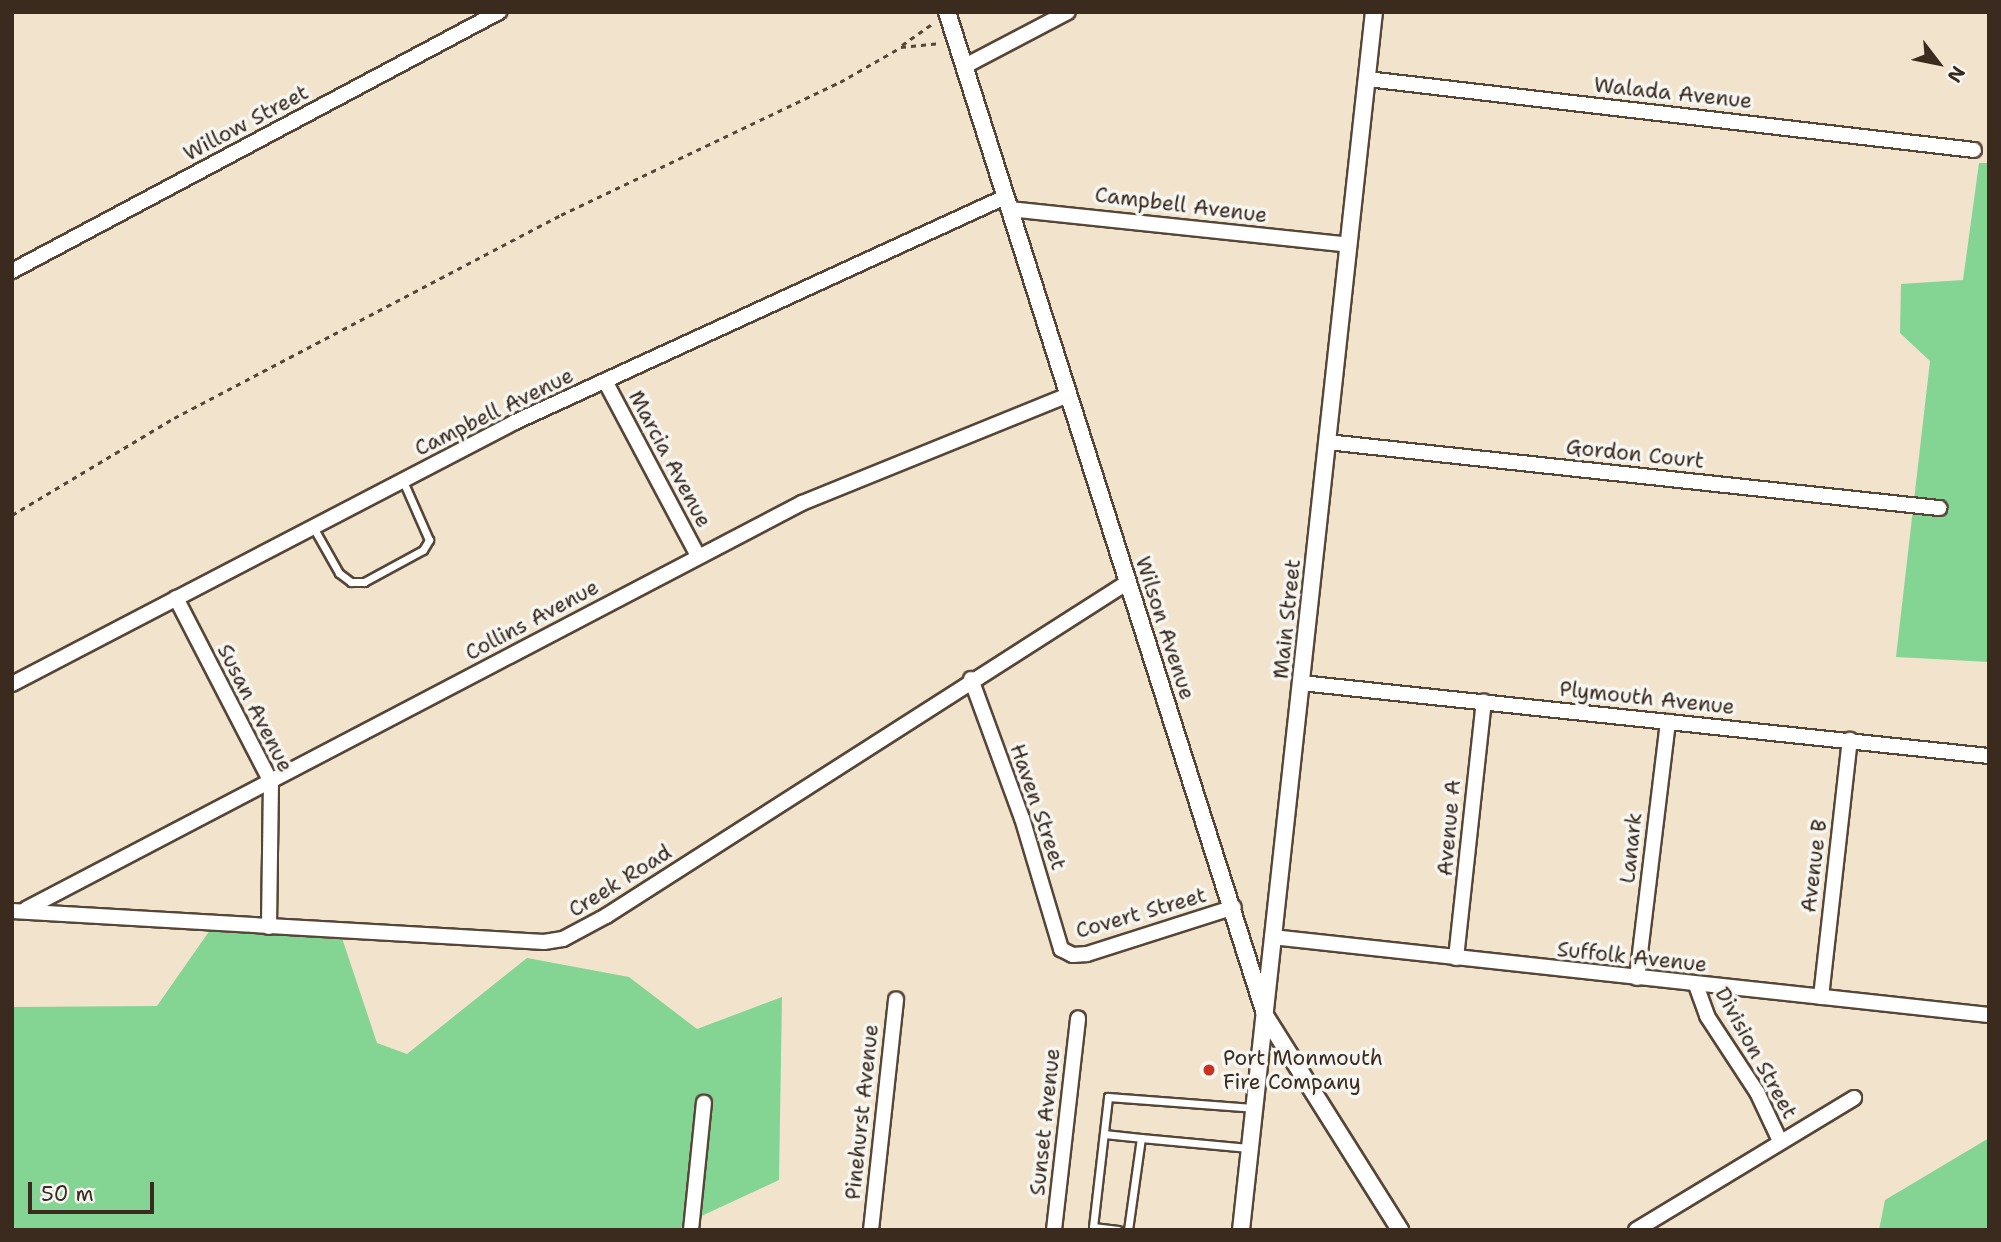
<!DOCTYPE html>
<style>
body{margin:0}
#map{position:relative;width:2001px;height:1242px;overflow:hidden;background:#f2e4cc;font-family:"Shantell Sans",sans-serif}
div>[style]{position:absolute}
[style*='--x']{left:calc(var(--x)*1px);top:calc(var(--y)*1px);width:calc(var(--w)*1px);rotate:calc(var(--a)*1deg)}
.green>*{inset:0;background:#84d494}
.path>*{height:2.5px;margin-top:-1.25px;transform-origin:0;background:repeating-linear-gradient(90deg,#564638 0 5px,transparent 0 10px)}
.roads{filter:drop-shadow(2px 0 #564638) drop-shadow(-2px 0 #564638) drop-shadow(0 2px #564638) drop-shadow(0 -2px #564638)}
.service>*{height:7px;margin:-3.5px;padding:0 3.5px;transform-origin:3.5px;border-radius:3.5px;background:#fff}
.minor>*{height:14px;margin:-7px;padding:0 7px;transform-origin:7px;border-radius:7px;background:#fff}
.tertiary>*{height:16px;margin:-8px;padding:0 8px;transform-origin:8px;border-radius:8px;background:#fff}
.dots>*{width:19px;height:19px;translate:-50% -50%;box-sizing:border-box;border:4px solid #f6f6f2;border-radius:50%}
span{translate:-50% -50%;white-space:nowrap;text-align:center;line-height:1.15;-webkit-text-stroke:7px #f6f6f2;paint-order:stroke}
.street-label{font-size:21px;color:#3b2a1e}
.poi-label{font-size:21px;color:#3b2a1e}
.left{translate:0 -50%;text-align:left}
.frame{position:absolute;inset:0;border:14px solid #3b2a1e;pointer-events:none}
.north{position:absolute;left:1903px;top:28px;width:70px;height:70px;-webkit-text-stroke:5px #f6f6f2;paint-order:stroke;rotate:122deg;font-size:19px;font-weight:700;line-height:28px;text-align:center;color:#3b2a1e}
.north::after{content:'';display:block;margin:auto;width:24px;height:32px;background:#3b2a1e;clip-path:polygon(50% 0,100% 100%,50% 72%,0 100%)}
.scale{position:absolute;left:28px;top:1182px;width:126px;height:32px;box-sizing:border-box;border:4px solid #3b2a1e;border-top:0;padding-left:9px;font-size:21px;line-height:24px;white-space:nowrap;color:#3b2a1e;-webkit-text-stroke:5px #f6f6f2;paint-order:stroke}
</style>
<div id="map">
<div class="green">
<div style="clip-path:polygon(1979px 163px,1989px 163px,1989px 662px,1896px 657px,1930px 361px,1900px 333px,1901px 284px,1963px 280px)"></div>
<div style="clip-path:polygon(210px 930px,341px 935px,377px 1043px,407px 1054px,527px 958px,629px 977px,697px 1029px,782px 997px,779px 1180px,682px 1225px,681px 1230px,12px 1230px,12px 1007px,157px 1006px)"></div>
<div style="clip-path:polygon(1989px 1138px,1989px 1230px,1879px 1230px,1885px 1200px)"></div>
</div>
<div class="path">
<div style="--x:902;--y:45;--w:39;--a:-35"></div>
<div style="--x:12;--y:515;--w:189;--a:-30.9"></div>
<div style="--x:174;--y:418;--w:437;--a:-27.7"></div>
<div style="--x:561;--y:215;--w:309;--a:-25.5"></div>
<div style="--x:840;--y:82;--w:70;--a:-29.8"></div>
<div style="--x:901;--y:47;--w:40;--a:-5.7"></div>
</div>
<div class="roads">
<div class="service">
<div style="--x:313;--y:527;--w:53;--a:60.5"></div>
<div style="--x:339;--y:573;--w:15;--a:37"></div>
<div style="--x:351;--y:582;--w:13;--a:0"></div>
<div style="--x:364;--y:582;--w:67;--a:-28.5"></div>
<div style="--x:423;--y:550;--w:12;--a:-59"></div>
<div style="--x:429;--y:540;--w:64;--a:-113.8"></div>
<div style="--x:1104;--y:1134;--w:37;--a:6"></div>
<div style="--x:1118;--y:1230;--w:25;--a:-173"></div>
<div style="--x:1093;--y:1227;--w:131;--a:-83.4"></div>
<div style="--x:1108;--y:1097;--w:145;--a:4.3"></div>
<div style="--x:1128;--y:1230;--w:93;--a:-82"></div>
<div style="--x:1141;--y:1138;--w:108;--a:5.3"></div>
</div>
<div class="minor">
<div style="--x:965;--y:66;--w:116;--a:-27.7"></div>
<div style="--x:1367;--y:79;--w:611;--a:6.67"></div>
<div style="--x:1009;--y:209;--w:342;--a:6"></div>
<div style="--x:12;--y:271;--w:552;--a:-28.01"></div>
<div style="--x:605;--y:381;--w:198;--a:62"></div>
<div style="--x:1327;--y:442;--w:616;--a:6.16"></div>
<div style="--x:176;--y:598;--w:207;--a:62.7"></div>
<div style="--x:271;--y:782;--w:145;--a:90.8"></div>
<div style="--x:971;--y:679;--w:148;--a:69.9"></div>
<div style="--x:1022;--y:818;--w:137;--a:73.4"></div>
<div style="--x:1061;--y:949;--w:13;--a:27"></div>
<div style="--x:1073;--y:955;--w:14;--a:-4"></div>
<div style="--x:1087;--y:954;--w:154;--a:-17.7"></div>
<div style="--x:1301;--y:683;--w:692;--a:6.06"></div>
<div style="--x:12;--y:684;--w:567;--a:-27.51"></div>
<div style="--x:515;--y:422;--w:539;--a:-24.66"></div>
<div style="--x:26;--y:909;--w:876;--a:-27.62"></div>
<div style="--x:802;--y:503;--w:287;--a:-22.1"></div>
<div style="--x:12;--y:911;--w:533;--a:3.33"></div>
<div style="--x:544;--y:942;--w:19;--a:-9"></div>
<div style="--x:563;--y:939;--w:49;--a:-28.1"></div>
<div style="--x:606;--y:916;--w:620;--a:-32.61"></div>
<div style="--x:1272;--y:937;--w:721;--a:6.21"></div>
<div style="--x:1456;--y:958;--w:258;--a:-83.8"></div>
<div style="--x:1637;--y:978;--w:258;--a:-83.1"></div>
<div style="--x:1696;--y:985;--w:33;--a:70"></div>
<div style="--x:1707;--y:1016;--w:91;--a:56.7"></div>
<div style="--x:1757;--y:1092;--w:54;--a:64.9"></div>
<div style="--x:1821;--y:997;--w:259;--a:-83.6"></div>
<div style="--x:691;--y:1230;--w:128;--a:-84.2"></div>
<div style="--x:871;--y:1230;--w:232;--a:-83.8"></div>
<div style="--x:1054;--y:1230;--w:213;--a:-83.5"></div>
<div style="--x:1636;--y:1230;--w:255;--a:-31.2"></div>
</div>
<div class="tertiary">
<div style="--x:947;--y:12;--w:1054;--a:72.39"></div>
<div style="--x:1266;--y:1017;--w:252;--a:57.8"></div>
<div style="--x:1241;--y:1230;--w:1225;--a:-83.77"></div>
</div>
</div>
<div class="dots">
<div style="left:1209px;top:1070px;background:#c8321e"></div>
</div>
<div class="street-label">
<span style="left:1673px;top:93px;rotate:6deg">Walada Avenue</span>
<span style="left:246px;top:123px;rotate:-28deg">Willow Street</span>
<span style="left:1181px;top:205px;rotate:7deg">Campbell Avenue</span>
<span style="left:494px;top:412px;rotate:-26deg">Campbell Avenue</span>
<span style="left:1635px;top:454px;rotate:6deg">Gordon Court</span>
<span style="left:670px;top:459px;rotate:62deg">Marcia Avenue</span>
<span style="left:1287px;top:619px;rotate:-84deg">Main Street</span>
<span style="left:532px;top:620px;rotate:-28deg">Collins Avenue</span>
<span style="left:1165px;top:628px;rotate:72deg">Wilson Avenue</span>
<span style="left:1647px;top:698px;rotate:6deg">Plymouth Avenue</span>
<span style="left:255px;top:708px;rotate:63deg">Susan Avenue</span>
<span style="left:1038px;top:807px;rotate:71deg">Haven Street</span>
<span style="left:1449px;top:828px;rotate:-85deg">Avenue A</span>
<span style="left:1631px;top:848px;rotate:-84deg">Lanark</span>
<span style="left:1814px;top:866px;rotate:-83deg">Avenue B</span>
<span style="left:620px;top:881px;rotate:-32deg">Creek Road</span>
<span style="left:1141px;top:913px;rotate:-16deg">Covert Street</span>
<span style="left:1632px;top:957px;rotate:6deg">Suffolk Avenue</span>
<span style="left:1756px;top:1053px;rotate:61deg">Division Street</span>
<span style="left:862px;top:1112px;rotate:-84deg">Pinehurst Avenue</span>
<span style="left:1045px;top:1122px;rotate:-84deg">Sunset Avenue</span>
</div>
<div class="poi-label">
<span class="left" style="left:1223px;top:1070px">Port Monmouth<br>Fire Company</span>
</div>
<div class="frame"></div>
<div class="north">N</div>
<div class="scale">50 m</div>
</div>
